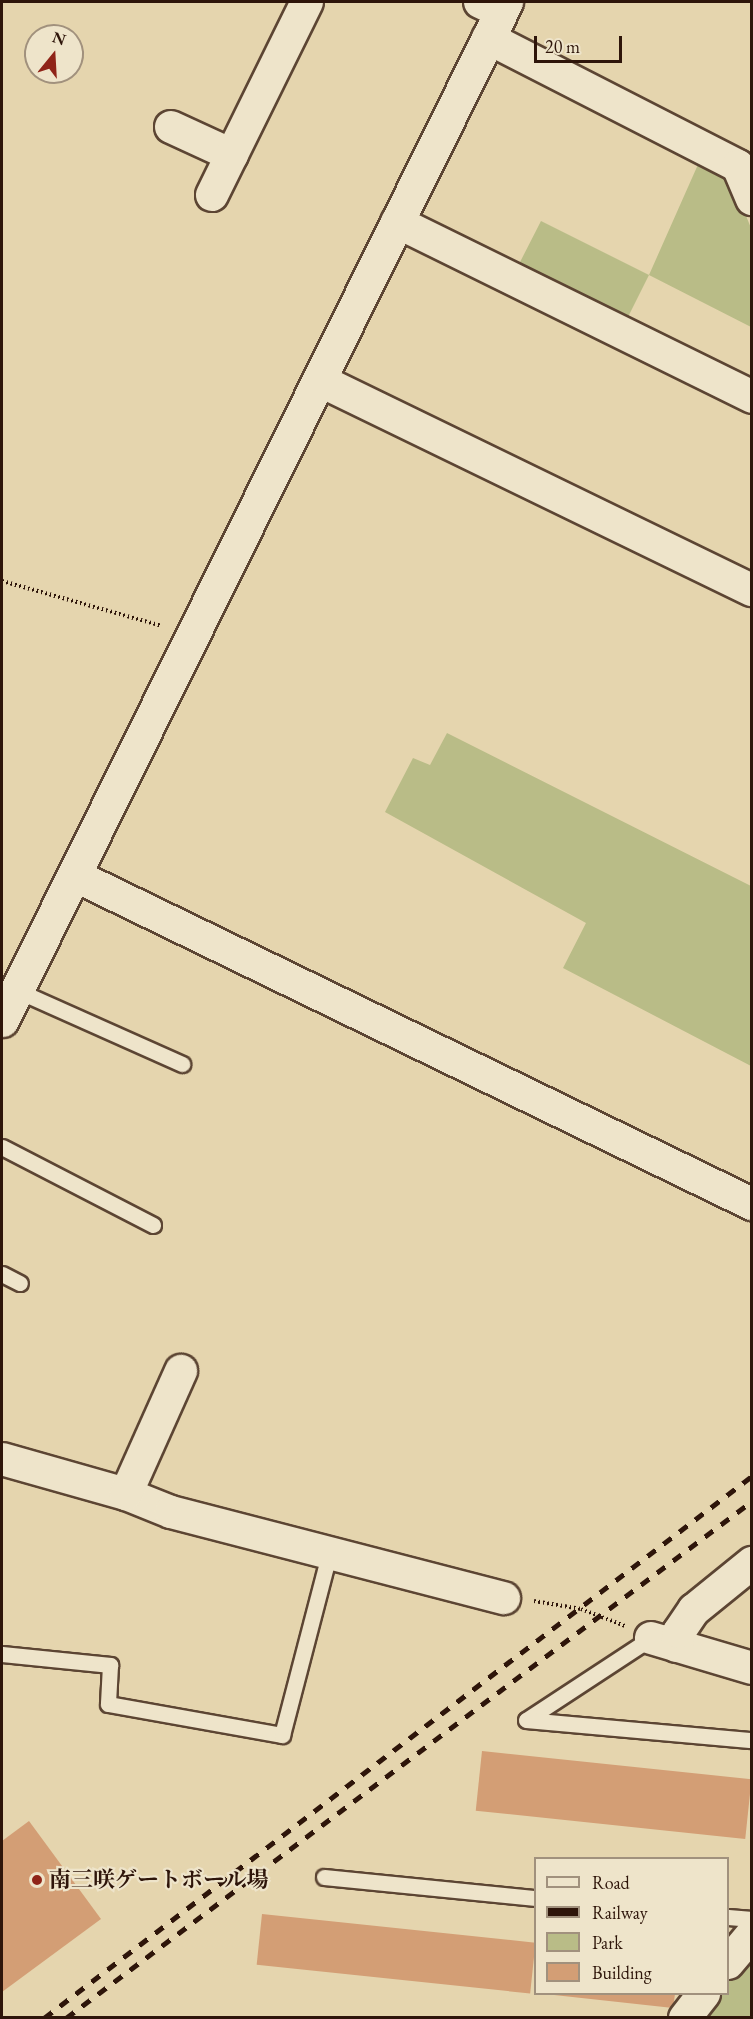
<!DOCTYPE html>
<meta charset="utf-8">
<style>
body{margin:0}
#map{position:relative;width:753px;height:2019px;overflow:hidden;background:#e5d5ae;font-family:"EB Garamond","Noto Serif JP",serif}
div>[style]{position:absolute}
[style*='--x']{left:calc(var(--x)*1px);top:calc(var(--y)*1px);width:calc(var(--w)*1px);rotate:calc(var(--a)*1deg)}
.green>*{inset:0;background:#b9bc87}
.building>*{inset:0;background:#d39e75;transform-origin:0 0}
.path>*{height:4px;margin-top:-2px;transform-origin:0;background:repeating-linear-gradient(90deg,#2e150a 0 1.5px,transparent 0 4.5px)}
.roads{filter:drop-shadow(2px 0 #5c4533) drop-shadow(-2px 0 #5c4533) drop-shadow(0 2px #5c4533) drop-shadow(0 -2px #5c4533)}
.service>*{height:15px;margin:-7.5px;padding:0 7.5px;transform-origin:7.5px;border-radius:7.5px;background:#eee4ca}
.minor>*{height:32px;margin:-16px;padding:0 16px;transform-origin:16px;border-radius:16px;background:#eee4ca}
.tertiary>*{height:33px;margin:-16.5px;padding:0 16.5px;transform-origin:16.5px;border-radius:16.5px;background:#eee4ca}
.rail>*{height:4.5px;margin-top:-2.25px;transform-origin:0;background:repeating-linear-gradient(90deg,#2e150a 0 10px,transparent 0 20px)}
.dots>*{width:16px;height:16px;translate:-50% -50%;box-sizing:border-box;border:3px solid #eee4ca;border-radius:50%}
span{translate:-50% -50%;white-space:nowrap;text-align:center;line-height:1.15;-webkit-text-stroke:4.5px #eee4ca;paint-order:stroke}
.poi-label{font-size:22px;color:#2e150a;font-weight:700}
.left{translate:0 -50%;text-align:left}
.frame{position:absolute;inset:0;border:3px solid #2e150a;pointer-events:none}
.legend{position:absolute;left:534px;top:1857px;width:195px;height:138px;box-sizing:border-box;background:#eee4ca;border:2px solid #a1917d;margin:0;padding:8px 10px;list-style:none;font-size:18px;color:#2e150a}
.legend li{display:flex;align-items:center;gap:12px;height:30px}
.legend b{width:30px;border:2px solid #a1917d}
.north{position:absolute;left:24px;top:24px;width:60px;height:60px;box-sizing:border-box;background:#eee4ca;border:2px solid #a1917d;border-radius:50%;rotate:18deg;font-size:16px;font-weight:700;line-height:24px;text-align:center;color:#2e150a}
.north::after{content:'';display:block;margin:auto;width:21px;height:27px;background:#8f2418;clip-path:polygon(50% 0,100% 100%,50% 72%,0 100%)}
.scale{position:absolute;left:534px;top:36px;width:88px;height:27px;box-sizing:border-box;border:3px solid #2e150a;border-top:0;padding-left:8px;font-size:18px;line-height:21px;white-space:nowrap;color:#2e150a;-webkit-text-stroke:4px #eee4ca;paint-order:stroke}
</style>
<div id="map">
<div class="green">
<div style="clip-path:polygon(700px 160px,728px 172px,751px 228px,751px 327px,649px 275px,626px 321px,518px 266px,541px 221px,649px 275px)"></div>
<div style="clip-path:polygon(447px 733px,751px 886px,751px 1066px,563px 968px,586px 923px,385px 812px,413px 758px,430px 765px)"></div>
<div style="clip-path:polygon(748px 1951px,751px 1953px,751px 2017px,699px 2018px,717px 1994px,728px 1994px,728px 1979px)"></div>
</div>
<div class="building">
<div style="left:482px;top:1751px;width:271px;height:60px;rotate:6deg"></div>
<div style="clip-path:polygon(29px 1821px,101px 1919px,2px 1992px,2px 1841px)"></div>
<div style="left:262px;top:1914px;width:275px;height:51px;rotate:6deg"></div>
<div style="clip-path:polygon(545px 1994px,675px 1994px,673px 2008px)"></div>
</div>
<div class="path">
<div style="--x:2;--y:581;--w:166;--a:15.7"></div>
<div style="--x:534;--y:1601;--w:48;--a:9.7"></div>
<div style="--x:581;--y:1609;--w:47;--a:21.1"></div>
</div>
<div class="roads">
<div class="service">
<div style="--x:16;--y:990;--w:182;--a:24"></div>
<div style="--x:2;--y:1147;--w:170;--a:27.3"></div>
<div style="--x:2;--y:1274;--w:20;--a:27"></div>
<div style="--x:651;--y:1638;--w:149;--a:146.7"></div>
<div style="--x:526;--y:1720;--w:227;--a:5.1"></div>
<div style="--x:2;--y:1654;--w:109;--a:5.8"></div>
<div style="--x:110;--y:1665;--w:39;--a:93"></div>
<div style="--x:108;--y:1704;--w:177;--a:10.1"></div>
<div style="--x:282;--y:1735;--w:187;--a:-75.4"></div>
<div style="--x:324;--y:1877;--w:213;--a:5.7"></div>
<div style="--x:728;--y:1917;--w:24;--a:5"></div>
</div>
<div class="minor">
<div style="--x:480;--y:2;--w:23;--a:25"></div>
<div style="--x:488;--y:38;--w:281;--a:27.1"></div>
<div style="--x:738;--y:166;--w:36;--a:67"></div>
<div style="--x:171;--y:127;--w:67;--a:24.7"></div>
<div style="--x:212;--y:195;--w:215;--a:-63.8"></div>
<div style="--x:397;--y:222;--w:396;--a:26.2"></div>
<div style="--x:319;--y:380;--w:481;--a:25.9"></div>
<div style="--x:74;--y:875;--w:754;--a:25.89"></div>
<div style="--x:2;--y:1459;--w:129;--a:15.8"></div>
<div style="--x:126;--y:1494;--w:48;--a:21.8"></div>
<div style="--x:171;--y:1512;--w:344;--a:14.5"></div>
<div style="--x:126;--y:1494;--w:135;--a:-65.9"></div>
<div style="--x:651;--y:1638;--w:105;--a:16.5"></div>
<div style="--x:677;--y:1646;--w:14;--a:-82"></div>
<div style="--x:679;--y:1632;--w:27;--a:-56"></div>
<div style="--x:694;--y:1610;--w:75;--a:-39"></div>
<div style="--x:728;--y:1963;--w:38;--a:-50"></div>
<div style="--x:685;--y:2018;--w:31;--a:-52"></div>
</div>
<div class="tertiary">
<div style="--x:2;--y:1020;--w:1136;--a:-63.66"></div>
</div>
</div>
<div class="rail">
<div style="--x:44;--y:2018;--w:892;--a:-37.44"></div>
<div style="--x:66;--y:2018;--w:859;--a:-37"></div>
</div>
<div class="dots">
<div style="left:37px;top:1880px;background:#8f2418"></div>
</div>
<div class="poi-label">
<span class="left" style="left:49px;top:1880px">南三咲ゲートボール場</span>
</div>
<div class="frame"></div>
<ul class="legend">
<li><b style="height:8px;background:#eee4ca"></b>Road</li>
<li><b style="height:8px;background:#2e150a"></b>Railway</li>
<li><b style="height:16px;background:#b9bc87"></b>Park</li>
<li><b style="height:16px;background:#d39e75"></b>Building</li>
</ul>
<div class="north">N</div>
<div class="scale">20 m</div>
</div>
